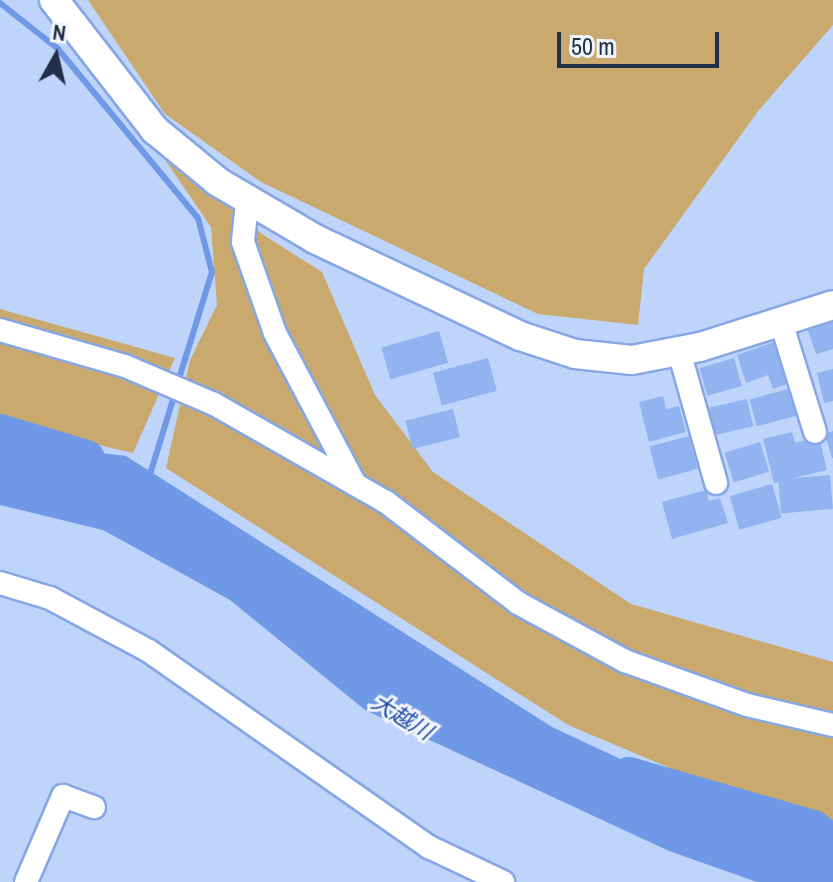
<!DOCTYPE html>
<meta charset="utf-8">
<style>
body{margin:0}
#map{position:relative;width:833px;height:882px;overflow:hidden;background:#bfd4fa;font-family:"Archivo Narrow","Noto Sans JP",sans-serif}
div>[style]{position:absolute}
[style*='--x']{left:calc(var(--x)*1px);top:calc(var(--y)*1px);width:calc(var(--w)*1px);rotate:calc(var(--a)*1deg)}
.green>*{inset:0;background:#c9a96d}
.water>*{inset:0;background:#6f99e7}
.stream>*{height:6px;margin:-3px;padding:0 3px;transform-origin:3px;border-radius:3px;background:#6f99e7}
.river>*{height:38px;margin:-19px;padding:0 19px;transform-origin:19px;border-radius:19px;background:#6f99e7}
.building>*{inset:0;background:#91b3f0;transform-origin:0 0}
.roads{filter:drop-shadow(2px 0 #86a7e4) drop-shadow(-2px 0 #86a7e4) drop-shadow(0 2px #86a7e4) drop-shadow(0 -2px #86a7e4)}
.minor>*{height:22px;margin:-11px;padding:0 11px;transform-origin:11px;border-radius:11px;background:#fff}
.tertiary>*{height:28px;margin:-14px;padding:0 14px;transform-origin:14px;border-radius:14px;background:#fff}
span{translate:-50% -50%;white-space:nowrap;text-align:center;line-height:1.15;-webkit-text-stroke:6px #f1f4fb;paint-order:stroke}
.water-label{font-size:22px;color:#204da8;font-style:italic}
.north{position:absolute;left:16px;top:16px;width:80px;height:80px;-webkit-text-stroke:6px #f1f4fb;paint-order:stroke;rotate:8deg;font-size:22px;font-weight:700;line-height:32px;text-align:center;color:#222f48}
.north::after{content:'';display:block;margin:auto;width:28px;height:36px;background:#222f48;clip-path:polygon(50% 0,100% 100%,50% 72%,0 100%)}
.scale{position:absolute;left:557px;top:32px;width:162px;height:36px;box-sizing:border-box;border:4px solid #222f48;border-top:0;padding-left:10px;font-size:24px;line-height:28px;white-space:nowrap;color:#222f48;-webkit-text-stroke:6px #f1f4fb;paint-order:stroke}
</style>
<div id="map">
<div class="green">
<div style="clip-path:polygon(88px 0,833px 0,833px 25px,759px 110px,644px 269px,638px 325px,538px 314px,261px 182px,165px 114px)"></div>
<div style="clip-path:polygon(151px 139px,262px 234px,322px 272px,375px 395px,433px 472px,631px 604px,833px 662px,833px 823px,710px 785px,568px 725px,166px 468px,190px 360px,217px 305px,211px 227px)"></div>
<div style="clip-path:polygon(0 309px,175px 358px,133px 453px,0 422px)"></div>
</div>
<div class="water">
<div style="clip-path:polygon(0 440px,126px 456px,552px 727px,742px 816px,833px 830px,833px 882px,757px 882px,669px 851px,365px 710px,230px 600px,103px 530px,0 505px)"></div>
</div>
<div class="stream">
<div style="--x:0;--y:3;--w:74;--a:38.4"></div>
<div style="--x:58;--y:49;--w:219;--a:50.4"></div>
<div style="--x:198;--y:218;--w:56;--a:75.5"></div>
<div style="--x:212;--y:272;--w:115;--a:107.2"></div>
<div style="--x:149;--y:478;--w:89;--a:-73"></div>
</div>
<div class="river">
<div style="--x:0;--y:433;--w:90;--a:16.8"></div>
<div style="--x:629;--y:776;--w:191;--a:16.1"></div>
<div style="--x:813;--y:829;--w:25;--a:37"></div>
</div>
<div class="building">
<div style="clip-path:polygon(833px 320px,833px 349px,816px 354px,807px 328px)"></div>
<div style="left:439px;top:331px;width:33px;height:60px;rotate:74deg"></div>
<div style="clip-path:polygon(777px 341px,791px 383px,773px 389px,768px 375px,746px 383px,737px 355px)"></div>
<div style="left:488px;top:358px;width:34px;height:57px;rotate:75deg"></div>
<div style="left:734px;top:358px;width:29px;height:36px;rotate:74deg"></div>
<div style="clip-path:polygon(833px 369px,833px 401px,824px 403px,817px 373px)"></div>
<div style="left:792px;top:388px;width:28px;height:44px;rotate:75deg"></div>
<div style="clip-path:polygon(663px 396px,666px 409px,679px 406px,686px 432px,649px 442px,639px 402px)"></div>
<div style="left:747px;top:399px;width:28px;height:39px;rotate:77deg"></div>
<div style="left:453px;top:409px;width:29px;height:49px;rotate:76deg"></div>
<div style="clip-path:polygon(833px 431px,833px 458px,832px 458px,825px 434px)"></div>
<div style="clip-path:polygon(792px 432px,795px 443px,819px 437px,827px 470px,774px 483px,763px 439px)"></div>
<div style="left:689px;top:436px;width:34px;height:41px;rotate:75deg"></div>
<div style="left:760px;top:442px;width:31px;height:37px;rotate:73deg"></div>
<div style="left:830px;top:475px;width:34px;height:52px;rotate:85deg"></div>
<div style="left:772px;top:484px;width:35px;height:44px;rotate:74deg"></div>
<div style="clip-path:polygon(706px 490px,709px 501px,720px 498px,728px 523px,672px 539px,662px 502px)"></div>
</div>
<div class="roads">
<div class="minor">
<div style="--x:247;--y:203;--w:39;--a:96"></div>
<div style="--x:243;--y:242;--w:96;--a:70.6"></div>
<div style="--x:275;--y:333;--w:171;--a:62.1"></div>
<div style="--x:781;--y:322;--w:115;--a:72.8"></div>
<div style="--x:0;--y:330;--w:130;--a:16.1"></div>
<div style="--x:125;--y:366;--w:97;--a:23.1"></div>
<div style="--x:214;--y:404;--w:198;--a:29.7"></div>
<div style="--x:386;--y:502;--w:166;--a:37.4"></div>
<div style="--x:518;--y:603;--w:122;--a:28.5"></div>
<div style="--x:625;--y:661;--w:130;--a:19.8"></div>
<div style="--x:747;--y:705;--w:88;--a:13.1"></div>
<div style="--x:679;--y:351;--w:137;--a:74.3"></div>
<div style="--x:0;--y:583;--w:52;--a:16.7"></div>
<div style="--x:50;--y:598;--w:112;--a:28.2"></div>
<div style="--x:149;--y:651;--w:342;--a:35"></div>
<div style="--x:429;--y:847;--w:82;--a:25.3"></div>
<div style="--x:26;--y:882;--w:94;--a:-66.7"></div>
<div style="--x:63;--y:796;--w:33;--a:20"></div>
</div>
<div class="tertiary">
<div style="--x:54;--y:0;--w:165;--a:52.2"></div>
<div style="--x:155;--y:130;--w:82;--a:39.5"></div>
<div style="--x:218;--y:182;--w:113;--a:30.4"></div>
<div style="--x:315;--y:239;--w:227;--a:25.3"></div>
<div style="--x:520;--y:336;--w:58;--a:18.1"></div>
<div style="--x:575;--y:354;--w:57;--a:6"></div>
<div style="--x:632;--y:360;--w:69;--a:-10.8"></div>
<div style="--x:700;--y:347;--w:139;--a:-17.5"></div>
</div>
</div>
<div class="water-label">
<span style="left:402px;top:717px;rotate:31deg">大越川</span>
</div>
<div class="north">N</div>
<div class="scale">50 m</div>
</div>
